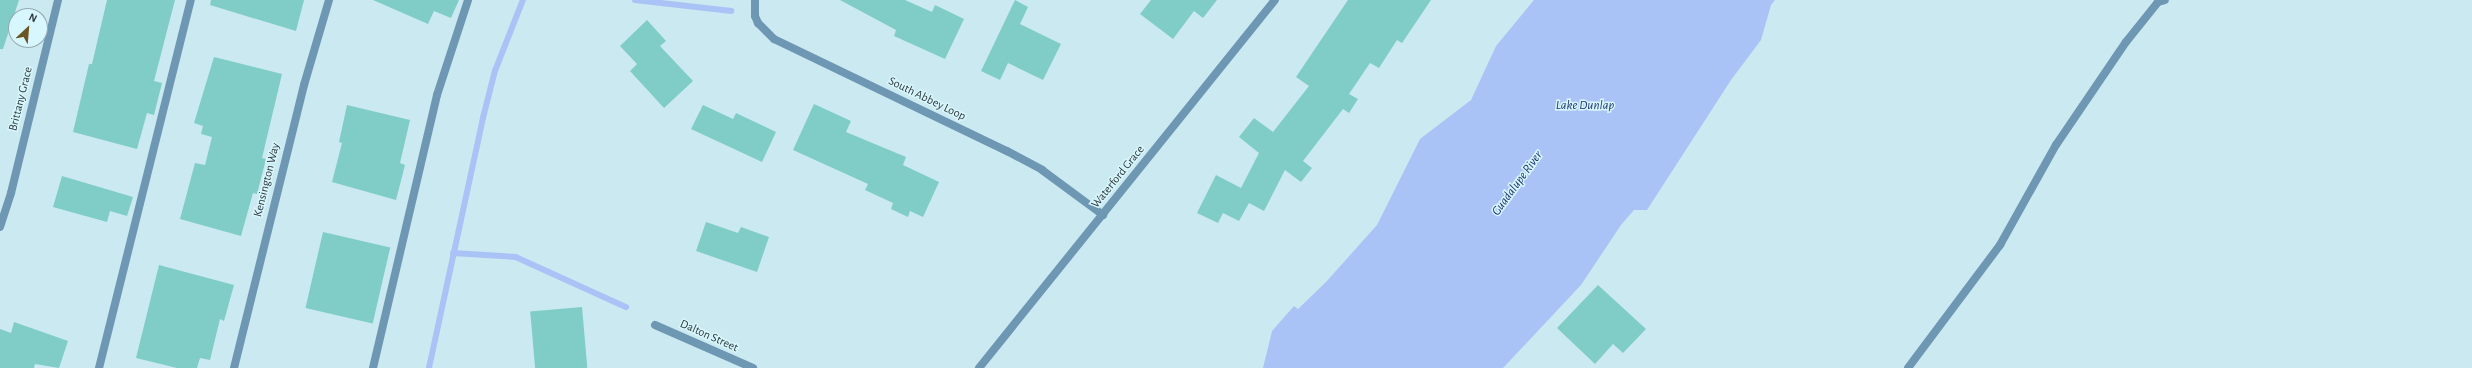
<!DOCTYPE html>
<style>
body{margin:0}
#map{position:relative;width:2472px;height:368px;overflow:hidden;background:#cbe9f0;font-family:"Alegreya Sans",sans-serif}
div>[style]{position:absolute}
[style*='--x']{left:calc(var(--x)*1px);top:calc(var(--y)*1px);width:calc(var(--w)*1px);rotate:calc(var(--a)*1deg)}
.water>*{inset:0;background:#aac3f7}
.stream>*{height:5.5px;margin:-2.75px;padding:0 2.75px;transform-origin:2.75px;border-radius:2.75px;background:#aac3f7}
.building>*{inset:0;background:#7fcdc6;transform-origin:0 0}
.lane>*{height:8px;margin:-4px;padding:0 4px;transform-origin:4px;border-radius:4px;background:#6d97b3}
.street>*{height:8px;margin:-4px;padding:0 4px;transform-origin:4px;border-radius:4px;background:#6d97b3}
span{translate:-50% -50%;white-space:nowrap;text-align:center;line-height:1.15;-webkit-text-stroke:3px #d8f6fd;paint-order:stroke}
.street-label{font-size:12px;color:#2d393c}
.water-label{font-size:13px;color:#1b3570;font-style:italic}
.north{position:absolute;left:8px;top:8px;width:40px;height:40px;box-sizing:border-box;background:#d8f6fd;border:1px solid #94aab0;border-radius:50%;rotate:26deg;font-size:11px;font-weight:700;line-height:16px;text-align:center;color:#2d393c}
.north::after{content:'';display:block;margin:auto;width:14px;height:18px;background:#6a5625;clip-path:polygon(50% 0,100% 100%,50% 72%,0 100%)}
</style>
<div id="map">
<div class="water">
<div style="clip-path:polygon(1534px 0,1775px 0,1771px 5px,1761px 40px,1731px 80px,1647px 210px,1634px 210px,1621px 225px,1581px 285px,1503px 368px,1263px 368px,1272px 331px,1294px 306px,1298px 309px,1326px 282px,1377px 225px,1420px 139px,1471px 100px,1496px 46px)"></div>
</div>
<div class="stream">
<div style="--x:635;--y:0;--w:97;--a:6.5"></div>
<div style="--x:453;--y:253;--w:63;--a:3.6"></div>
<div style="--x:516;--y:257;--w:121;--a:24.4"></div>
<div style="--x:429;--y:368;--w:256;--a:-77.8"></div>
<div style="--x:483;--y:118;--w:49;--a:-75.7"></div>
<div style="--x:495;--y:71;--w:76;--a:-68.5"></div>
</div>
<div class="building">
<div style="clip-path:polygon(0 0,19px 0,3px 49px,0 49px)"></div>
<div style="clip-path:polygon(107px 0,175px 0,154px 81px,162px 83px,154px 115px,147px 113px,137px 149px,73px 132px,89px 64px,92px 64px)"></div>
<div style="clip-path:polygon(211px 0,304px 0,296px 31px,210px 5px)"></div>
<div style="clip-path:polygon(373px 0,459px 0,451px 18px,434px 11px,428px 24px)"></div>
<div style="clip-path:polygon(840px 0,905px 0,932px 12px,935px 5px,964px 19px,945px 59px,894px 36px,896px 30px)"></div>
<div style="clip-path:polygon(1015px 0,1028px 7px,1020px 24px,1061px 44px,1043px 80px,1008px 63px,1000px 80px,981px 71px)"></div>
<div style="clip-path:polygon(1151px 0,1217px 0,1203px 18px,1194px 11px,1173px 39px,1140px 14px)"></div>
<div style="clip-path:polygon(1348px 0,1431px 0,1402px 43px,1397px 40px,1379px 68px,1370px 63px,1349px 94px,1358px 99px,1349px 113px,1343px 109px,1303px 161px,1312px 168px,1301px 182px,1285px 170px,1264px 211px,1249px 203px,1239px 221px,1223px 213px,1218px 223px,1197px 213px,1216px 175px,1241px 188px,1259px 153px,1239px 137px,1254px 118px,1273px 132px,1309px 86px,1296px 77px)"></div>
<div style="clip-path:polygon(647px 20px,666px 41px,660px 46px,693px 81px,664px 108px,630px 71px,637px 64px,620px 46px)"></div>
<div style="clip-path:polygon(214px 57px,282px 74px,262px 158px,266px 159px,257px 194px,253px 193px,241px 236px,180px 219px,195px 163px,205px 165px,212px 137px,201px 134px,203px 126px,194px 123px)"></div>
<div style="clip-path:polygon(814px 104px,851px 121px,846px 132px,906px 157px,903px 165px,939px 182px,923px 217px,910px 211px,908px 217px,891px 209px,893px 203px,865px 190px,868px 184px,793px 150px)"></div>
<div style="clip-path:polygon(347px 105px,410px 120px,400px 163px,405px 165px,396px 200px,332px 182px,342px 143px,339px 142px)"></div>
<div style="clip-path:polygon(703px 105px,733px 119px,736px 113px,776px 132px,762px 162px,691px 129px)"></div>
<div style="clip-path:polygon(62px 176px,133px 197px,127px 216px,110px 211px,107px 222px,53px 207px)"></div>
<div style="clip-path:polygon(706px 222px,738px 233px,741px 227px,769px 237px,757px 272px,696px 251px)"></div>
<div style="left:323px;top:232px;width:69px;height:78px;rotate:13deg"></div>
<div style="clip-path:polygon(159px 265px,234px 285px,224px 321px,220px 319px,210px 360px,200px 358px,197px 368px,177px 368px,136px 358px)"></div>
<div style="clip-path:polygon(1598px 285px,1646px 329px,1623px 353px,1613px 344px,1595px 364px,1557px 328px)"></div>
<div style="left:582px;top:307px;width:61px;height:52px;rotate:85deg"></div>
<div style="clip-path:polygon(14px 322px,68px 341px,59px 368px,35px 364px,34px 368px,0 368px,0 329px,11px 333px)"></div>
</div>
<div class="lane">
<div style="--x:99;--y:368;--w:379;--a:-76"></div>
<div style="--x:373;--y:368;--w:280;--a:-76.8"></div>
<div style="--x:437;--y:95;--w:100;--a:-71.9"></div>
<div style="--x:1908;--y:368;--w:154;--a:-53.2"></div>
<div style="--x:2000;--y:245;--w:115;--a:-60.8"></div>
<div style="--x:2056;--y:145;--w:125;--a:-55.8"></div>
<div style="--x:2126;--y:42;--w:51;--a:-51.3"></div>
<div style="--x:2158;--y:2;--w:7;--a:-16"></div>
</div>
<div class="street">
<div style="--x:755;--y:0;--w:16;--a:90"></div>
<div style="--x:755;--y:16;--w:8;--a:67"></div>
<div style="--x:758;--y:23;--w:23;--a:45"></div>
<div style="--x:774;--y:39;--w:259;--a:25.7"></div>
<div style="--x:1007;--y:151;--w:40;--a:28"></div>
<div style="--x:1042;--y:170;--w:76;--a:36.4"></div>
<div style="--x:0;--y:227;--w:36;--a:-72"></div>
<div style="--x:11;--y:193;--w:199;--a:-76.3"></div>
<div style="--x:655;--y:325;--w:107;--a:23.7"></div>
<div style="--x:234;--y:368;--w:292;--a:-76.1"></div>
<div style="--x:304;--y:85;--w:89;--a:-73.6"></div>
<div style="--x:979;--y:368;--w:472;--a:-51.2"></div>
</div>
<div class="street-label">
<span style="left:21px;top:99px;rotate:-76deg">Brittany Grace</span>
<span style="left:927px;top:99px;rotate:26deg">South Abbey Loop</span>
<span style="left:1118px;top:177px;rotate:-51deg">Waterford Grace</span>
<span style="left:267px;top:180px;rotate:-76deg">Kensington Way</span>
<span style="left:709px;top:336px;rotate:24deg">Dalton Street</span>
</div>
<div class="water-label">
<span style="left:1585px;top:106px">Lake Dunlap</span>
<span style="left:1518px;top:184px;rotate:-54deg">Guadalupe River</span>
</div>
<div class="north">N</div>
</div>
